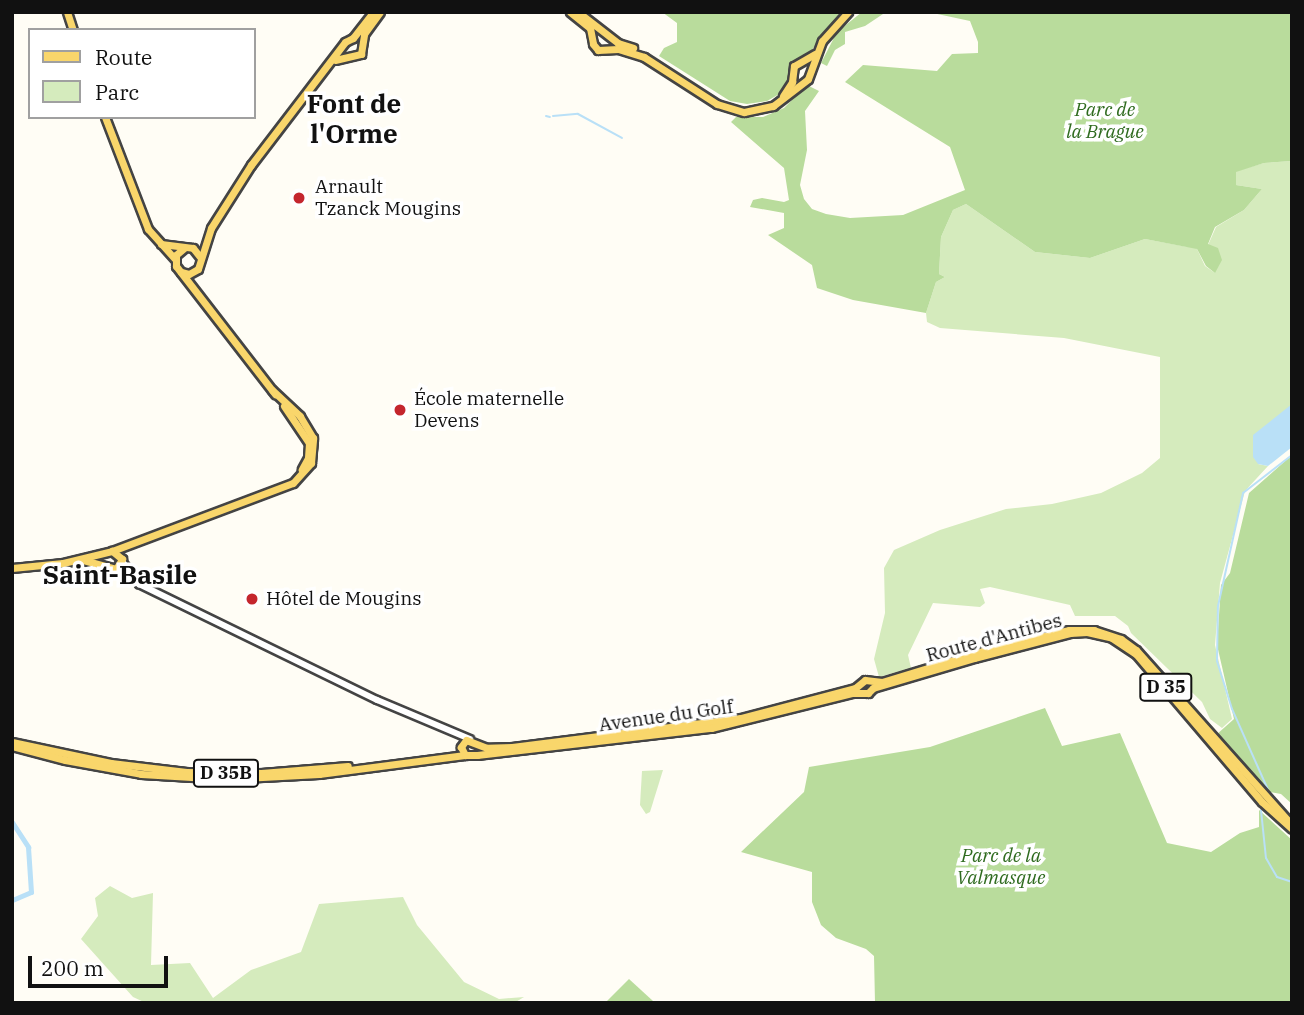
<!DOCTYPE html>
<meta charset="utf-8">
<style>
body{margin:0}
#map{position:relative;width:1304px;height:1015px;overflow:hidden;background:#fffdf5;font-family:"IBM Plex Serif",serif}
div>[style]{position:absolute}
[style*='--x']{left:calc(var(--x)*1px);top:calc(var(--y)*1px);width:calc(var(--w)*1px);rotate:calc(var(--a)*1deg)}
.green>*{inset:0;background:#d5ebbd}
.forest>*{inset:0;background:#b9dc9c}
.water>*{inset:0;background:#b9e0f7}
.stream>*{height:2px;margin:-1px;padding:0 1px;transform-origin:1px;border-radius:1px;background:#b9e0f7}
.canal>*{height:5px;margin:-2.5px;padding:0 2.5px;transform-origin:2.5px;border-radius:2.5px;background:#b9e0f7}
.roads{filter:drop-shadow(2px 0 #444) drop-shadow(-2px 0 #444) drop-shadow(0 2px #444) drop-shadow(0 -2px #444)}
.minor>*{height:6px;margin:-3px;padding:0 3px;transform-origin:3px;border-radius:3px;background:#fff}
.major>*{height:7px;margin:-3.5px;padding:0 3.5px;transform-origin:3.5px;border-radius:3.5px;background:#f9d66b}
.dots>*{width:19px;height:19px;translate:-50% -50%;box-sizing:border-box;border:4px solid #fff;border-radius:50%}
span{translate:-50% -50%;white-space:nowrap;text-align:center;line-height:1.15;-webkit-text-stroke:7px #fff;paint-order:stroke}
.shield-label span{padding:2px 5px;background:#fff;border:2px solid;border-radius:5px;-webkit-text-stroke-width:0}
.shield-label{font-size:18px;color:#111;font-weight:700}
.park-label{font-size:19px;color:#2f6b1f;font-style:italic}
.poi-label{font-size:19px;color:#111}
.left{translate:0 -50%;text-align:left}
.street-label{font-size:19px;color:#111}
.district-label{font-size:26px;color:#111;font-weight:700}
.frame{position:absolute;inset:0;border:14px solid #111;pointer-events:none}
.legend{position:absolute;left:28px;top:28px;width:228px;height:91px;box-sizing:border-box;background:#fff;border:2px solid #a0a0a0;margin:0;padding:9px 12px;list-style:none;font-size:21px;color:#111}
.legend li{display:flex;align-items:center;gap:14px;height:35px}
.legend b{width:35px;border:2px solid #a0a0a0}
.scale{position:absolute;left:28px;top:956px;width:140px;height:32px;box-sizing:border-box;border:4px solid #111;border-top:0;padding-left:9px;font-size:21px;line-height:24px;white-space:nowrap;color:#111;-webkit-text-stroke:5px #fff;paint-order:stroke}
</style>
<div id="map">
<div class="green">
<div style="clip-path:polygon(1014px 59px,1197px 249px,1205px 266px,1215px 273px,1208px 245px,1216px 227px,1244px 210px,1262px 189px,1236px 185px,1236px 171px,1264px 163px,1292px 161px,1292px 404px,1258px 464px,1268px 466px,1245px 491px,1220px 583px,1215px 645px,1232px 719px,1222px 728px,1210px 719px,1202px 702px,1131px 633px,1128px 626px,1115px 616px,1075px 616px,1070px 605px,990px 587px,980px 589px,985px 603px,980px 607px,933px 603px,908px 655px,911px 668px,879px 677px,874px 659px,885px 613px,884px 568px,894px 550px,940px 530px,1006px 509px,1052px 504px,1101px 493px,1142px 473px,1160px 458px,1160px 357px,1064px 338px,940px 328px,927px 322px,926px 313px,936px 282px,945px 277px,939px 274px,941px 237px,953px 210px,966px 204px,1035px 252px,1090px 258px,1145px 239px,1188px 247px)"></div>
<div style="clip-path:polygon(663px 770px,650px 812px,646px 814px,640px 805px,642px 771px)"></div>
<div style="clip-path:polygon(110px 886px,132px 898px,153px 893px,151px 965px,190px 963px,213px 998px,251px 970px,301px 952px,319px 904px,403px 897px,417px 925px,464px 982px,499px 999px,524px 997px,514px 1003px,146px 1003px,133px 997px,81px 939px,98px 916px,95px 898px)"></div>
</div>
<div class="forest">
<div style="clip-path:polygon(662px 12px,841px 12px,808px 55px,792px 64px,791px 78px,783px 92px,767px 101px,747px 104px,730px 101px,659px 56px,664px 48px,677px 42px,677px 23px)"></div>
<div style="clip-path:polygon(862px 12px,886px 12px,865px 26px,845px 32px,845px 44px,835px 50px,827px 66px,821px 63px,837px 32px)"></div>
<div style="clip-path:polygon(928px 12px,1292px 12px,1292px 161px,1264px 163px,1236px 172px,1236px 185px,1262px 189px,1244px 210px,1215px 227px,1208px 244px,1218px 248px,1222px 260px,1215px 273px,1206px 266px,1197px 249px,1145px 239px,1090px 258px,1035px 252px,966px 204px,953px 210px,941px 237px,939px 274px,945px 277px,936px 282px,926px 313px,853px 300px,817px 288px,812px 265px,768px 235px,784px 228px,784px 213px,750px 207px,753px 200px,762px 198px,784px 202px,789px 200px,784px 168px,731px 122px,736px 117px,763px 117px,784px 108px,807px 85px,819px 91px,805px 111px,807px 150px,800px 185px,804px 199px,812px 209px,826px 214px,850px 218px,903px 215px,965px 190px,950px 147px,845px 82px,863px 65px,937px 71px,952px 54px,978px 53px,978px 42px,970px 21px)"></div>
<div style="clip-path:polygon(1292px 455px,1292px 804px,1281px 794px,1265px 791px,1216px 735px,1234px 719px,1217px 645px,1221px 585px,1230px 573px,1249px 493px)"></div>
<div style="clip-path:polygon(1045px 708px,1062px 746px,1120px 733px,1167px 843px,1211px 852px,1240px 833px,1259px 827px,1259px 810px,1292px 840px,1292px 1003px,875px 1003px,874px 956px,866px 949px,836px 938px,821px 925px,812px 902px,812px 872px,741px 852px,804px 792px,809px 767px,930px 747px)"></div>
<div style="clip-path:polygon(629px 979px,653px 1001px,654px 1003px,605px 1003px)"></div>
</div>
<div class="water">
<div style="clip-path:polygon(1292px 404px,1292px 447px,1268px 466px,1258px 464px,1253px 457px,1253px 435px)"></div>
</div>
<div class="stream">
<div style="--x:546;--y:116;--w:4;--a:14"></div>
<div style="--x:553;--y:116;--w:25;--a:-5"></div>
<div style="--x:578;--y:114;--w:50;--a:28.6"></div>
<div style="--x:1269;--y:792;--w:91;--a:-114"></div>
<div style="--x:1232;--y:709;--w:50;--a:-107.4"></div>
<div style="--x:1217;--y:661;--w:55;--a:-89"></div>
<div style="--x:1218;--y:606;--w:116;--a:-77.5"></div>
<div style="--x:1243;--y:493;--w:62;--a:-37.8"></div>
<div style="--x:1261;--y:810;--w:48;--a:84.1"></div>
<div style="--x:1266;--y:858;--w:22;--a:60"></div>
<div style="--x:1277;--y:877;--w:16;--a:18"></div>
</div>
<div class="canal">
<div style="--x:12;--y:822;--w:30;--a:57"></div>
<div style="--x:28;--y:847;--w:45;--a:86.2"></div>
<div style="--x:31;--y:892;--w:21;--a:157"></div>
</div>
<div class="roads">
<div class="minor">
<div style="--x:122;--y:561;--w:29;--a:54"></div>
<div style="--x:139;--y:584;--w:265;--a:26"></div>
<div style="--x:377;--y:700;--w:101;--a:22.8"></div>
</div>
<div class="major">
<div style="--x:67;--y:12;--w:19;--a:72"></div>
<div style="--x:570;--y:12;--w:26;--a:39"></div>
<div style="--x:590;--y:28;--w:16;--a:79"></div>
<div style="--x:593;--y:44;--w:8;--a:50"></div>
<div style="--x:598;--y:50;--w:20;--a:-3"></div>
<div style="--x:618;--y:49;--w:27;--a:17"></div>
<div style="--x:644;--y:57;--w:87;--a:32.8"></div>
<div style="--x:717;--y:104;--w:28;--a:17"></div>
<div style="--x:744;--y:112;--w:30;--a:-12"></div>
<div style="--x:773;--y:106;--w:44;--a:-37.6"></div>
<div style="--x:808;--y:79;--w:40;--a:-69.8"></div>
<div style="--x:822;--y:41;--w:39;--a:-48"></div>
<div style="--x:578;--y:12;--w:51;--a:37.8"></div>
<div style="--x:618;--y:43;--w:16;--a:18"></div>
<div style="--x:335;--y:60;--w:27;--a:-13"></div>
<div style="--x:361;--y:54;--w:20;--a:-81"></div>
<div style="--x:364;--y:34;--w:27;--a:-54"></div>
<div style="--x:783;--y:96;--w:17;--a:-57"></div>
<div style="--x:792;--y:82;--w:16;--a:-83"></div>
<div style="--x:794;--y:66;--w:24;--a:-30"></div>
<div style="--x:105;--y:117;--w:120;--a:69"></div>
<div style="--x:148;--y:229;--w:40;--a:48"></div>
<div style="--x:161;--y:244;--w:32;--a:7"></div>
<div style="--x:193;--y:248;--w:11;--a:52"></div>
<div style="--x:184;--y:248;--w:11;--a:139"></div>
<div style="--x:176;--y:255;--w:11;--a:90"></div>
<div style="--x:176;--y:266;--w:162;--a:52.3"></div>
<div style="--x:181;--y:272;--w:8;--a:14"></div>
<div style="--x:189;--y:274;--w:10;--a:-29"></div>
<div style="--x:198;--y:269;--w:43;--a:-72.4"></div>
<div style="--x:211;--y:228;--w:75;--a:-57.6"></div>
<div style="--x:251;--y:165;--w:155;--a:-52.6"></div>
<div style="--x:345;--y:42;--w:9;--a:-27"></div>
<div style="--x:353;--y:38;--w:33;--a:-52"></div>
<div style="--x:284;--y:406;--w:45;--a:56"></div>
<div style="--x:309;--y:443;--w:15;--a:94"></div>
<div style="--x:308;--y:458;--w:13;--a:119"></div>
<div style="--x:83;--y:560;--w:34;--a:15"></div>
<div style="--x:116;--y:569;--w:12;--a:-59"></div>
<div style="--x:122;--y:559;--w:13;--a:-141"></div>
<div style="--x:12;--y:568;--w:51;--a:-5.6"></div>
<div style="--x:63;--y:563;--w:50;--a:-13.8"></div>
<div style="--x:112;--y:551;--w:193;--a:-20.6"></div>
<div style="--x:293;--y:483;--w:27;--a:-48"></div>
<div style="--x:311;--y:463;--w:25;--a:-85"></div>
<div style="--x:313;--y:438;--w:26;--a:-121"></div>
<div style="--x:300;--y:416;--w:38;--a:-137"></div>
<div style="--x:12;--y:742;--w:101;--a:12"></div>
<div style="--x:111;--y:763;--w:76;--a:6.8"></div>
<div style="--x:186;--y:772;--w:75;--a:0.8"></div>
<div style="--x:261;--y:773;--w:87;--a:-4.6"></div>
<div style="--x:12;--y:746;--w:55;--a:14.8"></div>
<div style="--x:65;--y:760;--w:77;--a:10.4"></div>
<div style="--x:141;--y:774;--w:84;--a:3.4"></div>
<div style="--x:225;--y:779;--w:94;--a:-3"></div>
<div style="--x:319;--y:774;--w:147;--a:-7.4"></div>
<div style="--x:1292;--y:825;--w:234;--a:-131.7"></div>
<div style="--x:1136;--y:650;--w:19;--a:-144"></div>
<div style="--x:1121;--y:639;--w:28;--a:-162"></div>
<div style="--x:1094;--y:630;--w:25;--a:180"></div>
<div style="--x:1069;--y:630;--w:89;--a:166.3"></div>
<div style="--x:983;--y:651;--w:106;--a:162.9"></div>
<div style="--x:882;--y:682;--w:17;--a:-173"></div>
<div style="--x:865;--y:680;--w:13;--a:141"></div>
<div style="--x:855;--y:688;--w:118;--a:165.3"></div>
<div style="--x:741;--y:718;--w:231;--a:172.8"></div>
<div style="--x:512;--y:747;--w:25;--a:178"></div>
<div style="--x:487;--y:748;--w:22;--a:-159"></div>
<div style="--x:466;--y:740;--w:9;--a:126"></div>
<div style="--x:461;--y:747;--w:9;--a:63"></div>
<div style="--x:465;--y:755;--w:12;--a:0"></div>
<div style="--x:477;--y:755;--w:236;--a:-6.6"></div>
<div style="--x:711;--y:728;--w:145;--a:-13.9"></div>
<div style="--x:852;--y:693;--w:16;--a:0"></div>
<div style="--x:868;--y:693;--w:7;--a:-45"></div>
<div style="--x:873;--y:688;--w:105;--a:-16.5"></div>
<div style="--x:974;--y:658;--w:99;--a:-14.6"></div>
<div style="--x:1070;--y:633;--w:17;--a:-3"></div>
<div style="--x:1087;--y:632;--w:26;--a:13"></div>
<div style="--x:1112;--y:638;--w:29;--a:34"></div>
<div style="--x:1136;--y:654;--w:194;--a:49.6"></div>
<div style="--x:1262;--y:802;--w:40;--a:42"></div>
</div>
</div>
<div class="dots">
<div style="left:299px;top:198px;background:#c4262e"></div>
<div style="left:400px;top:410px;background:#c4262e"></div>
<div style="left:252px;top:599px;background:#c4262e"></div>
</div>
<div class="shield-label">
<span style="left:1166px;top:687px">D 35</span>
<span style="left:226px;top:773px">D 35B</span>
</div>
<div class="park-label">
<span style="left:1105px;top:121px">Parc de<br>la Brague</span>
<span style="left:1001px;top:867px">Parc de la<br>Valmasque</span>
</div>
<div class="poi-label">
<span class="left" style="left:315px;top:198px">Arnault<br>Tzanck Mougins</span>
<span class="left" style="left:414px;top:410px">École maternelle<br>Devens</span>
<span class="left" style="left:266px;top:599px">Hôtel de Mougins</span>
</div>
<div class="street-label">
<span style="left:994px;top:638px;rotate:-15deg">Route d'Antibes</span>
<span style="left:666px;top:716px;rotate:-8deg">Avenue du Golf</span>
</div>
<div class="district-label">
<span style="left:354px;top:119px">Font de<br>l'Orme</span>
<span style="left:120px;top:575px">Saint-Basile</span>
</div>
<div class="frame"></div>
<ul class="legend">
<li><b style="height:9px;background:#f9d66b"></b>Route</li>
<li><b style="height:19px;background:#d5ebbd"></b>Parc</li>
</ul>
<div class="scale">200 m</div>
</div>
